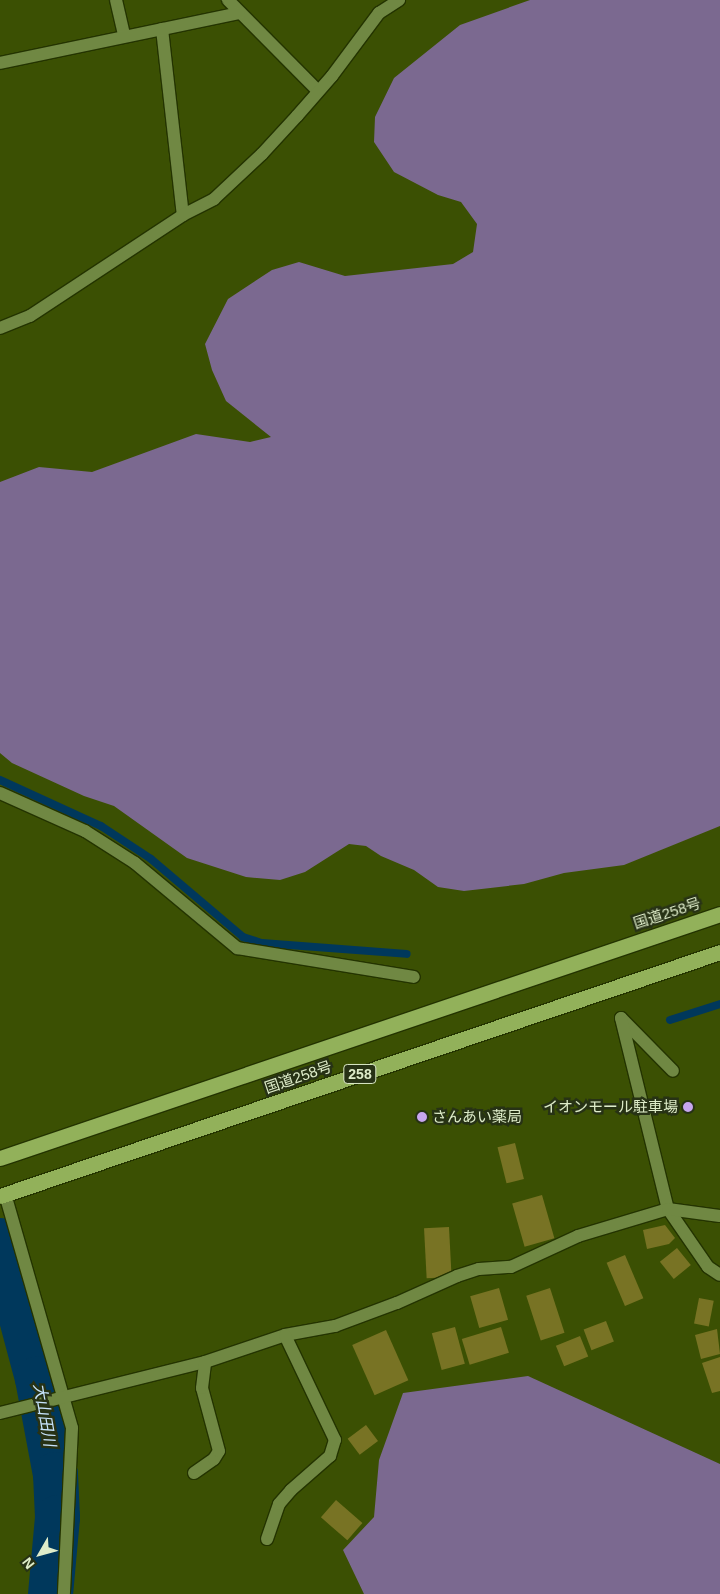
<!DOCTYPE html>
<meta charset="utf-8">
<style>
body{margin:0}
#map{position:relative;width:720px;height:1594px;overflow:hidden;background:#3b5003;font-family:Arial,"Noto Sans JP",sans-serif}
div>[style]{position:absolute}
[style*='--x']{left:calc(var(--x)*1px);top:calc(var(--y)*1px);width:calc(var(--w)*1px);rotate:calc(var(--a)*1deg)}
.green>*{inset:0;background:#7b6990}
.stream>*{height:8px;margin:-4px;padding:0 4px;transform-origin:4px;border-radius:4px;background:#00385c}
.river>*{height:45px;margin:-22.5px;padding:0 22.5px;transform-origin:22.5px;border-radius:22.5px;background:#00385c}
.building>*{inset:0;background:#787324;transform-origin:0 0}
.roads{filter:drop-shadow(1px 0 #243400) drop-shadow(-1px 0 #243400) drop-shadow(0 1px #243400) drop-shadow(0 -1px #243400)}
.lane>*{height:12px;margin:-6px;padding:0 6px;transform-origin:6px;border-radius:6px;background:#708843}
.street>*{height:12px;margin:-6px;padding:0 6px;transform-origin:6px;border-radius:6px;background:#708843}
.highway>*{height:15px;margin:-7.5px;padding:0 7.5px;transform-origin:7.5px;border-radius:7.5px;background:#92b15a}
.dots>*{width:14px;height:14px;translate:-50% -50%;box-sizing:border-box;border:2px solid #273215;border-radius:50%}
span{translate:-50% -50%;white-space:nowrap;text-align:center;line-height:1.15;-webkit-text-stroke:5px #273215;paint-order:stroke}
.shield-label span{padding:1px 4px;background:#273215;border:1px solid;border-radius:4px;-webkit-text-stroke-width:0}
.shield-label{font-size:14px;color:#deecc9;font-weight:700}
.street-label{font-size:15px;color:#deecc9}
.poi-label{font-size:15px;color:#deecc9}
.right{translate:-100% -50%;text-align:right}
.left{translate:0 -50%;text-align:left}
.water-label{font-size:16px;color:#c7e3fc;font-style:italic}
.north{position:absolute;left:15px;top:1529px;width:50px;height:50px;-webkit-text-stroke:4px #273215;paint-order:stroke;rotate:232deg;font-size:14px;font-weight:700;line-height:20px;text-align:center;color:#deecc9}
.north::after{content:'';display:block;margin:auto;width:18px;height:22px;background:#deecc9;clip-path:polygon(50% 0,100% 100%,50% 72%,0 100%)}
</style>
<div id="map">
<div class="green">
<div style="clip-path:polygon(530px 0,720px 0,720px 826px,624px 865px,564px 873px,524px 884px,464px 891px,438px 887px,414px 870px,381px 856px,366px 846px,349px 844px,305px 872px,280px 880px,246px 877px,187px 858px,114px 806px,84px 796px,12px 763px,0 753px,0 482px,39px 467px,92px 472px,196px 434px,250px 442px,271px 437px,226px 401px,212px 370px,205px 344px,228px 299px,272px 270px,299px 262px,345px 276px,453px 264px,473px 252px,477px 224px,461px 202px,438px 195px,394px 172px,374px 142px,375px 117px,394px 78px,460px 25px)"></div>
<div style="clip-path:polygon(528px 1376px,720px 1464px,720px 1594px,364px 1594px,343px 1550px,374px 1517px,379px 1460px,403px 1393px)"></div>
</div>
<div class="stream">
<div style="--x:0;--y:780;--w:111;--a:24.5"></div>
<div style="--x:101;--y:826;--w:60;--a:33.4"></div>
<div style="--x:151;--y:859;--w:121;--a:40.3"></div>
<div style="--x:243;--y:937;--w:20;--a:18"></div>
<div style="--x:262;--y:943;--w:145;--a:4.3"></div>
<div style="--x:670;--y:1020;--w:52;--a:-17.7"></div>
</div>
<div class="river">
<div style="--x:0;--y:1240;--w:143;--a:75"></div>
<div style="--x:37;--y:1378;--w:98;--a:79.4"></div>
<div style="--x:55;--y:1474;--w:43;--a:87.3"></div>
<div style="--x:57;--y:1517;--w:77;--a:95.2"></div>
</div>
<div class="building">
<div style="left:515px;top:1143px;width:37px;height:18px;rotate:76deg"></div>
<div style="left:542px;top:1195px;width:45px;height:31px;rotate:74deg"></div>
<div style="clip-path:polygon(665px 1225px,675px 1238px,669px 1244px,647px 1249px,643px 1230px)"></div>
<div style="left:449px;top:1227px;width:50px;height:25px;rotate:87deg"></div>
<div style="left:677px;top:1248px;width:22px;height:22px;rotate:51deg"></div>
<div style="left:625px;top:1255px;width:47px;height:20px;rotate:67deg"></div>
<div style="left:499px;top:1288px;width:33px;height:30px;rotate:74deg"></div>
<div style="left:550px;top:1288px;width:47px;height:25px;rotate:72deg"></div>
<div style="left:699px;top:1298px;width:15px;height:26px;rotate:11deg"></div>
<div style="left:606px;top:1321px;width:22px;height:24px;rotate:69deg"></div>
<div style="left:455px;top:1327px;width:38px;height:24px;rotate:75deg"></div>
<div style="left:501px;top:1327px;width:27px;height:41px;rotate:73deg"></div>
<div style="clip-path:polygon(717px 1329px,720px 1354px,701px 1359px,695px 1335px)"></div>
<div style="left:386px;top:1330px;width:55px;height:37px;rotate:66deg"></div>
<div style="left:580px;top:1336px;width:22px;height:26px;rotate:68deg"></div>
<div style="clip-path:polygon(720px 1357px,720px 1391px,712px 1393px,702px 1363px)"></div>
<div style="left:366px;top:1425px;width:20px;height:23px;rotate:53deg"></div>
<div style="left:336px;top:1500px;width:35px;height:23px;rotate:41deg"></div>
</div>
<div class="roads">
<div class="lane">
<div style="--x:621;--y:1018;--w:74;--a:45.5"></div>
</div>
<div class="street">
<div style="--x:116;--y:0;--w:36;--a:77"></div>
<div style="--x:228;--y:0;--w:127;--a:45.3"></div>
<div style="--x:162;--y:29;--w:187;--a:83.6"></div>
<div style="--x:0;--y:63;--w:244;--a:-11.8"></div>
<div style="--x:0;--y:328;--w:32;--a:-22"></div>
<div style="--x:30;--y:316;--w:183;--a:-33.4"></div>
<div style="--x:183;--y:215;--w:35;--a:-27"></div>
<div style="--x:214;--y:199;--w:66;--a:-43.2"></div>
<div style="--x:262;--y:154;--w:52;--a:-47.4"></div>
<div style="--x:297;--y:116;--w:53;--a:-48.8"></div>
<div style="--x:332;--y:76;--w:79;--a:-53.3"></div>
<div style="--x:379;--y:13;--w:24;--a:-33"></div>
<div style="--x:0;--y:793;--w:93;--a:24.1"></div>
<div style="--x:85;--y:831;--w:59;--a:32.6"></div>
<div style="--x:135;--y:863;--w:133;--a:39.8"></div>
<div style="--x:237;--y:948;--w:179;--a:9.3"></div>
<div style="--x:621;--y:1018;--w:197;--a:76.2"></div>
<div style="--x:668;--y:1209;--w:70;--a:55.4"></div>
<div style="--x:708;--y:1267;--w:14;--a:34"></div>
<div style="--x:5;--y:1194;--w:243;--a:74"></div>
<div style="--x:72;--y:1428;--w:166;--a:92.8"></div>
<div style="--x:0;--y:1413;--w:211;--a:-14"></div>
<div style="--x:205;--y:1362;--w:84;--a:-18.6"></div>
<div style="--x:285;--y:1335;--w:51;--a:-10.2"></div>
<div style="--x:335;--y:1326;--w:66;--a:-20.4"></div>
<div style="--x:397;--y:1303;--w:66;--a:-24.2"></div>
<div style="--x:457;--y:1276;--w:23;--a:-18"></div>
<div style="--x:479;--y:1269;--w:32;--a:-4"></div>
<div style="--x:511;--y:1267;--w:74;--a:-24.8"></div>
<div style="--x:578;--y:1236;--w:94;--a:-16.7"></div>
<div style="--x:668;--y:1209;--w:52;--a:7.7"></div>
<div style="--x:194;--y:1473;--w:24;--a:-35"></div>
<div style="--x:214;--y:1459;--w:9;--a:-58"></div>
<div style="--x:219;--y:1451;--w:65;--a:-105.1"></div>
<div style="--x:202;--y:1388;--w:26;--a:-83"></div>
<div style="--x:267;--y:1539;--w:37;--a:-71"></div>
<div style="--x:279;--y:1504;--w:18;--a:-49"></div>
<div style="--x:291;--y:1490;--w:52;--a:-41.1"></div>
<div style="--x:330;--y:1456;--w:17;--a:-73"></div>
<div style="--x:335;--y:1440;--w:116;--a:-115.5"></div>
</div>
<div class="highway">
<div style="--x:0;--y:1158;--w:760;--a:-18.72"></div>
<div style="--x:0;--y:1196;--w:760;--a:-18.72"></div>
</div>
</div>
<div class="dots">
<div style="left:688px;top:1107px;background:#c8a6ef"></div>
<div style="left:422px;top:1117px;background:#c8a6ef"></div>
</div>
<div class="shield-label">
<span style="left:360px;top:1074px">258</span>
</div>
<div class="street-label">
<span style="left:667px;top:913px;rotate:-18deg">国道258号</span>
<span style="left:298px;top:1077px;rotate:-19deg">国道258号</span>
</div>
<div class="poi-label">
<span class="right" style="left:678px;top:1107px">イオンモール駐車場</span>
<span class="left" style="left:432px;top:1117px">さんあい薬局</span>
</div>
<div class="water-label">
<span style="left:44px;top:1415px;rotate:80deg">大山田川</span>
</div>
<div class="north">N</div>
</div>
